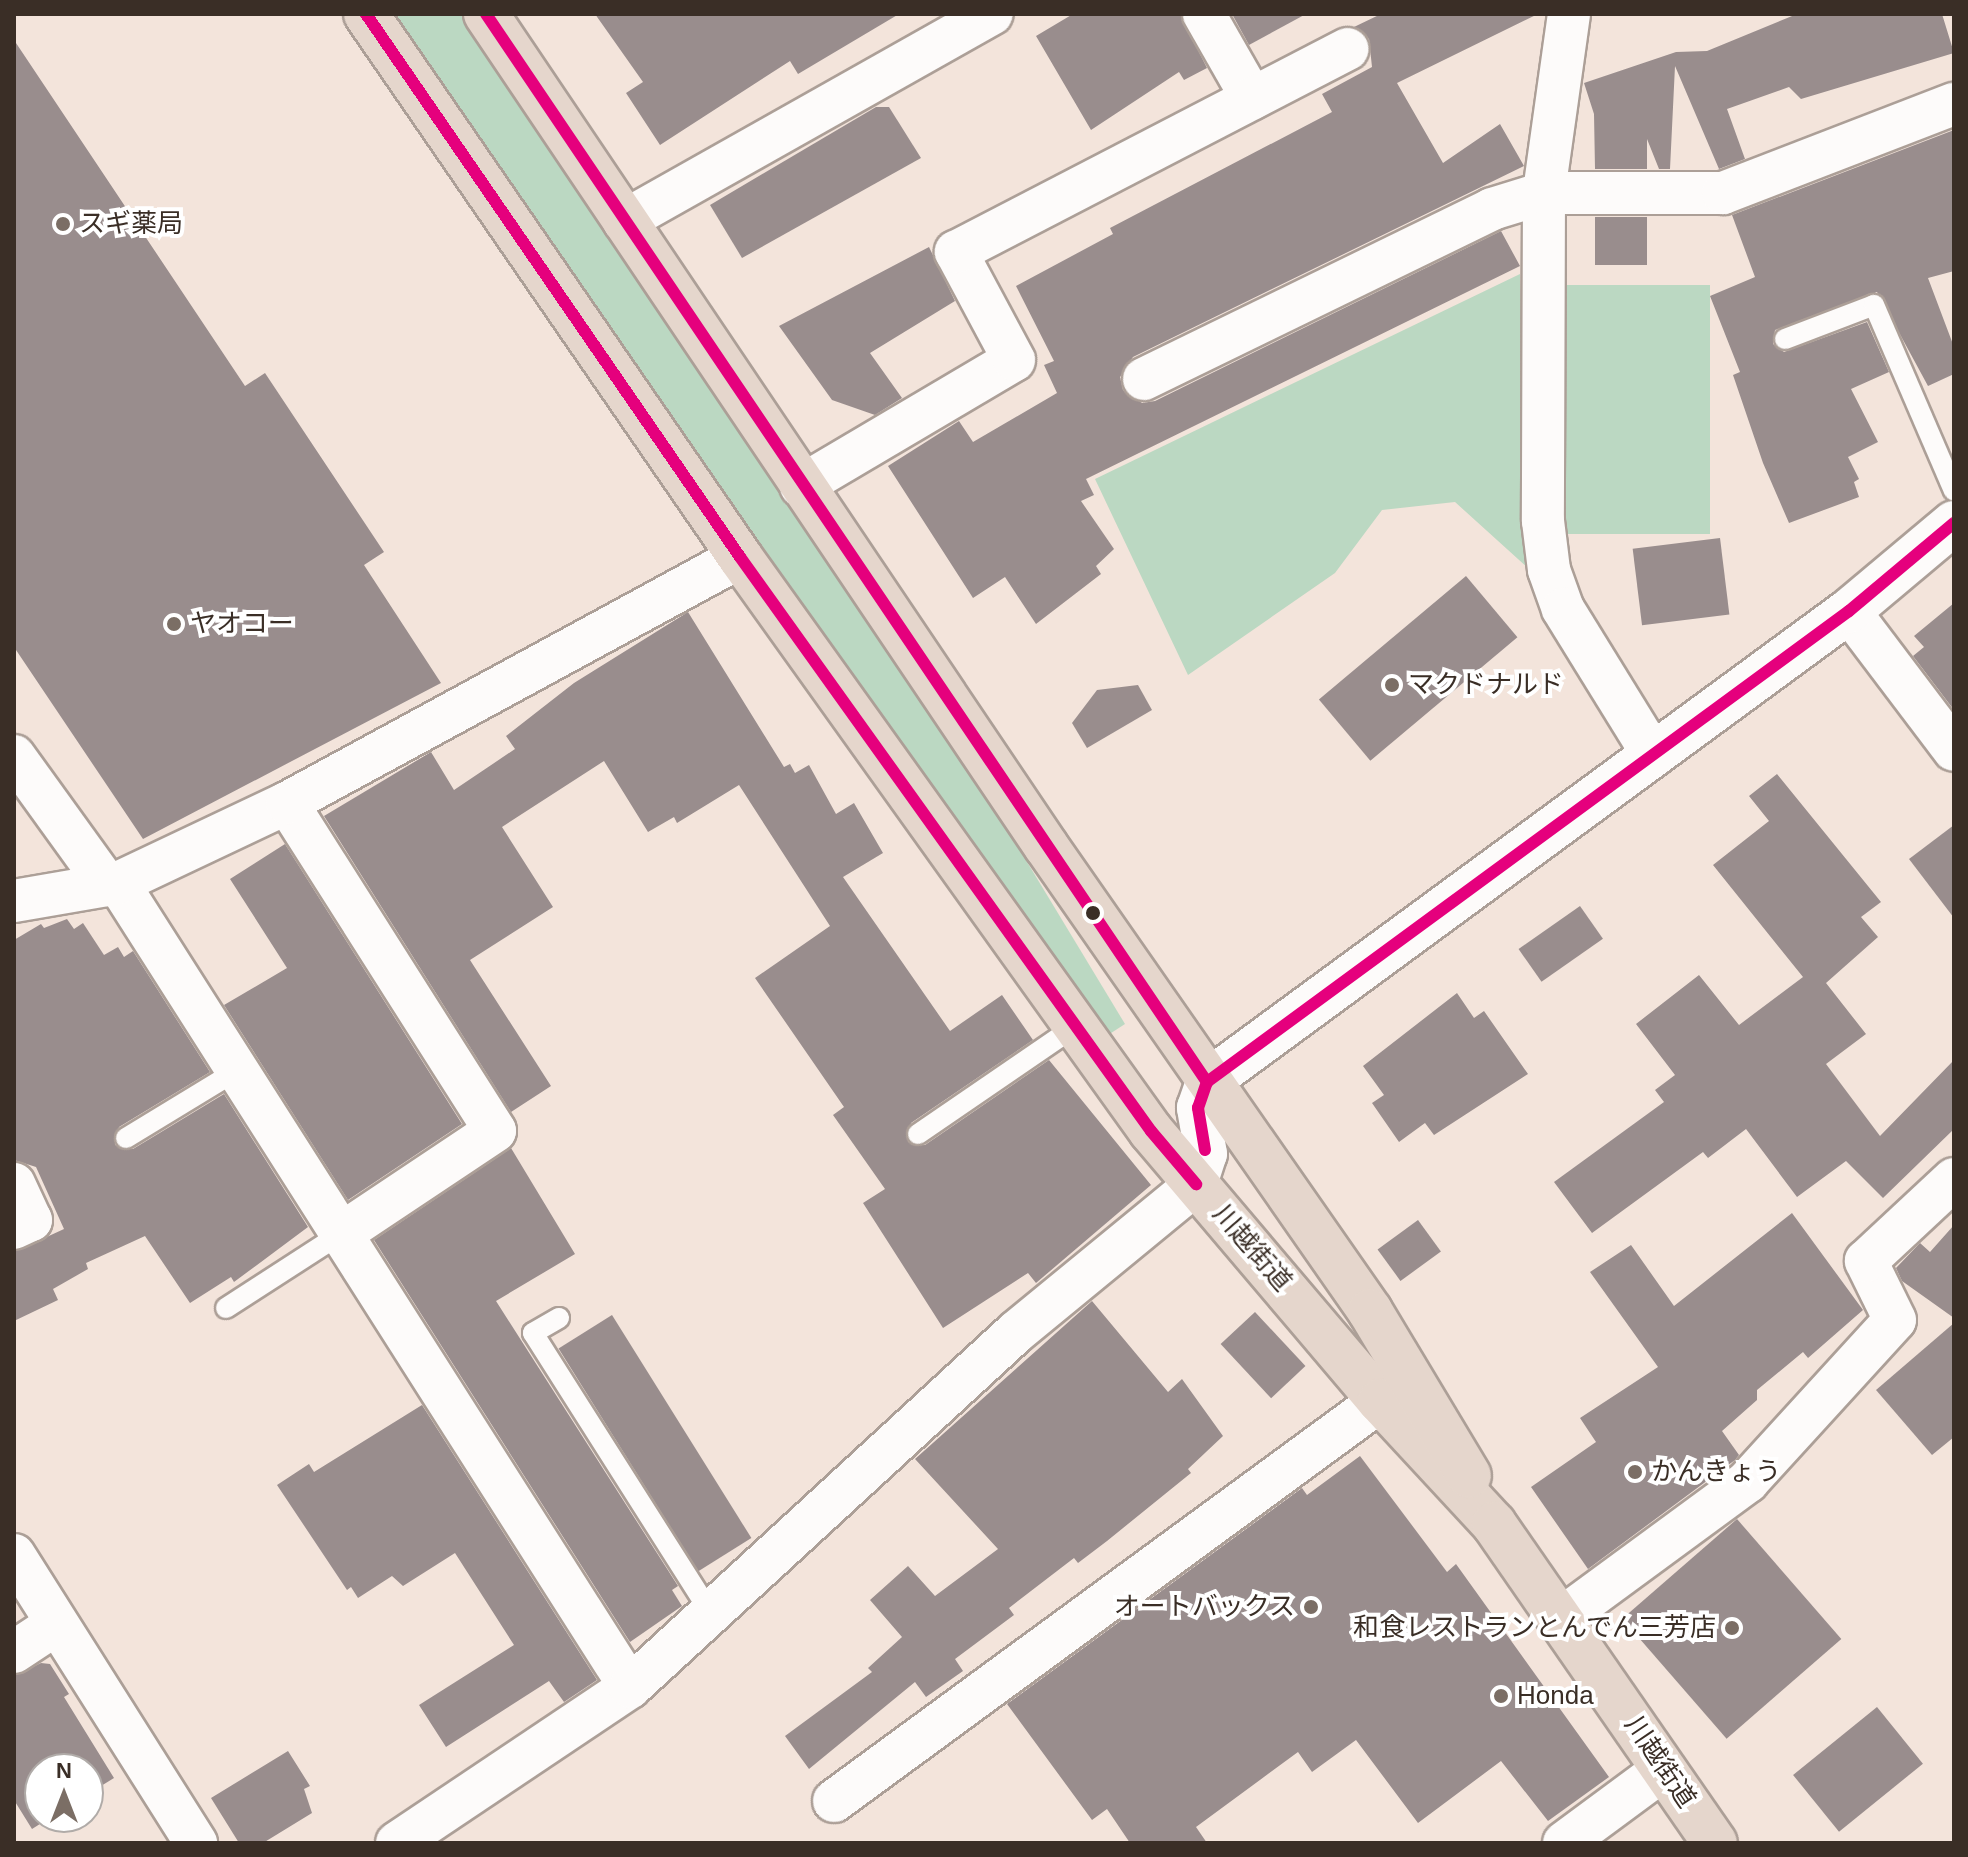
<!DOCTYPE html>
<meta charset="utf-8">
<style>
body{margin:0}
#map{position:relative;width:1968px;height:1857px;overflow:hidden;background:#f3e4db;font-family:Helvetica,"Noto Sans JP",sans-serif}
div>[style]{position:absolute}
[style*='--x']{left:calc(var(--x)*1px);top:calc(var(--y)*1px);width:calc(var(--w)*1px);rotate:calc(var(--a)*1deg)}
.green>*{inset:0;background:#bbd8c2;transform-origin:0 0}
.building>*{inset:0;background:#998d8d;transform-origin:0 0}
.roads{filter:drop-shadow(2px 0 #ac9f97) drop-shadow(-2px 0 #ac9f97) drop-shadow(0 2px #ac9f97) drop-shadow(0 -2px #ac9f97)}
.lane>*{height:20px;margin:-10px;padding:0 10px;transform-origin:10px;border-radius:10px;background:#fdfbfa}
.street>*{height:42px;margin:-21px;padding:0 21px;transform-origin:21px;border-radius:21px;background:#fdfbfa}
.secondary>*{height:44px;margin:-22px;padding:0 22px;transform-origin:22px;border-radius:22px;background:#fdfbfa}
.highway>*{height:44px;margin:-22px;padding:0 22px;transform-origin:22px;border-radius:22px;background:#e5d6cc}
.bus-1>*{height:12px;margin:-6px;padding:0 6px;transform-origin:6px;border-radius:6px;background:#e5007d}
.dots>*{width:22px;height:22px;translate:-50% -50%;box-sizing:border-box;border:4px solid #fff;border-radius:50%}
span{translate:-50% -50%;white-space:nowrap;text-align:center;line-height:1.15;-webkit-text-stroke:8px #fff;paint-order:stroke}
.poi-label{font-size:26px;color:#3a2e26}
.left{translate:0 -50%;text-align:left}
.right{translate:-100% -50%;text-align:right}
.street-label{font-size:26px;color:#3a2e26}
.frame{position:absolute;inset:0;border:16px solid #3a2e26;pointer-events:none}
.north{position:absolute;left:24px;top:1753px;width:80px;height:80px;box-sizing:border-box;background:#fff;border:2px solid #b0aba8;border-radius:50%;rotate:0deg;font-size:22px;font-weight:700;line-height:32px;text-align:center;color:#3a2e26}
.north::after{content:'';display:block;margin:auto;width:28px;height:36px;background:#7b6e65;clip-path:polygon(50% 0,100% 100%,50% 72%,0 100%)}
</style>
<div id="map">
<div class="green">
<div style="clip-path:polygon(393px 14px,461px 14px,949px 733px,1125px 1024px,1108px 1035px,871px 715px)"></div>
<div style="clip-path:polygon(1520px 274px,1528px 568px,1455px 502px,1382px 510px,1335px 573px,1188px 675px,1095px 479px)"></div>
<div style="left:1558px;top:285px;width:152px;height:249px"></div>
</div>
<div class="building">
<div style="clip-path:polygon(595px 14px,899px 14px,798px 74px,790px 61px,660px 145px,626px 93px,643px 82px)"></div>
<div style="clip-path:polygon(1073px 14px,1180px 14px,1207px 68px,1184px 80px,1179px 72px,1091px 130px,1036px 36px)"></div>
<div style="clip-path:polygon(1232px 14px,1306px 14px,1249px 45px)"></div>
<div style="clip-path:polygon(1381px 14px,1538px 14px,1397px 83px,1443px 163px,1500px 124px,1524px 166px,1133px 357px,1120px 377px,1123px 390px,1142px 403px,1155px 401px,1501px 231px,1520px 266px,1086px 479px,1094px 495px,1081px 501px,1114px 549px,1096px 566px,1101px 574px,1036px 624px,1005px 577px,973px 598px,888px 466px,959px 421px,973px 442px,1057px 393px,1044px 365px,1054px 361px,1016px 286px,1113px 234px,1110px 228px,1332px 112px,1322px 94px,1372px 67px,1369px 39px,1354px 27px)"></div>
<div style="clip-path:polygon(1797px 14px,1942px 14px,1954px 53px,1801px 99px,1789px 87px,1727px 109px,1745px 159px,1719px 169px,1675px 66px,1670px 169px,1659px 169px,1647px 139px,1647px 169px,1595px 169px,1594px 114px,1584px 83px,1676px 52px,1707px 51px)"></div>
<div style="clip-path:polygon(14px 40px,245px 386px,265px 373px,384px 552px,364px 565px,441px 683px,143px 839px,14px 647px)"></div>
<div style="clip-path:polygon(876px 107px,889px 107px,921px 158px,742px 258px,710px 205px)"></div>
<div style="clip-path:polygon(1954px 130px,1954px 271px,1928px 278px,1954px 347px,1954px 374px,1928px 386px,1877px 292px,1775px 330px,1773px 344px,1784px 352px,1867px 322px,1889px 372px,1851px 389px,1878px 442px,1848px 457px,1859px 479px,1854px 482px,1859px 497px,1789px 523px,1763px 463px,1733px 375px,1740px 372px,1710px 296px,1755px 277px,1732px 215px)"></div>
<div style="left:1595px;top:217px;width:52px;height:48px"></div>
<div style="clip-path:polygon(929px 247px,955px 301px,870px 353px,902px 398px,875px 415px,832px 400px,779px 326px)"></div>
<div style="left:1720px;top:538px;width:77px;height:88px;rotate:83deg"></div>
<div style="left:1466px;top:576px;width:80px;height:192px;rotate:50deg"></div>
<div style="clip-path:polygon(1954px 603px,1954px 710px,1913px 656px,1924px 647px,1914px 636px)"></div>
<div style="clip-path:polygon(688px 612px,784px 767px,790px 764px,795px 773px,809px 765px,836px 814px,854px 803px,883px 853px,843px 877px,950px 1031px,1002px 995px,1033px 1040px,911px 1123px,908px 1142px,925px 1145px,1049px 1060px,1151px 1185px,1036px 1283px,1028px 1273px,943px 1328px,863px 1203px,885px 1189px,833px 1115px,844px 1107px,755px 978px,830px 926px,739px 785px,677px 823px,674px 817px,648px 832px,604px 761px,502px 827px,553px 907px,470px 960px,551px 1086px,511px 1112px,324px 816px,431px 752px,454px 790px,515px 749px,506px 736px,574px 683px)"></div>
<div style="clip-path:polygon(1138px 685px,1152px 710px,1087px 748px,1072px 723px,1097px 690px)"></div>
<div style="clip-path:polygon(1777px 774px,1881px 902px,1861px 917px,1878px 937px,1826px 983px,1866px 1034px,1826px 1064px,1880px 1136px,1954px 1060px,1954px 1129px,1883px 1198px,1846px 1161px,1797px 1197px,1746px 1129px,1708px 1158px,1703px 1152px,1592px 1233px,1554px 1182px,1664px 1102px,1655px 1090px,1675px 1075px,1636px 1024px,1699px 975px,1739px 1025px,1803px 977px,1713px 865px,1769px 821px,1749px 796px)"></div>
<div style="clip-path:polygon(1954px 825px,1954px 918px,1909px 859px)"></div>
<div style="clip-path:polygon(285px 844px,462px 1124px,348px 1200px,224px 1005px,287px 968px,230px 879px)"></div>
<div style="left:1580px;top:906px;width:40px;height:75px;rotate:55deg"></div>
<div style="clip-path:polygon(67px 919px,74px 929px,83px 923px,104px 955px,118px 947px,124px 957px,133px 951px,210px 1072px,119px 1127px,115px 1145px,133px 1149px,224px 1094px,308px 1227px,234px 1282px,231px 1277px,190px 1303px,145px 1236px,86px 1263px,88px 1269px,53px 1289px,58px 1300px,14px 1321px,14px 1252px,64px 1229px,36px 1167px,14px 1160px,14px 940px,41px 924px,44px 928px)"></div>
<div style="clip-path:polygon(1457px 993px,1474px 1018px,1484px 1011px,1528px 1074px,1434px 1135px,1425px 1123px,1399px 1142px,1372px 1103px,1384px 1095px,1363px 1066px)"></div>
<div style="clip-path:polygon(511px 1148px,575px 1254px,496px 1301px,678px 1586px,672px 1590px,682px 1606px,630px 1642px,374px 1240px)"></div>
<div style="clip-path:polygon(1792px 1213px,1863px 1310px,1808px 1358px,1803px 1352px,1757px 1390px,1757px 1400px,1722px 1431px,1739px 1455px,1735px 1460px,1588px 1569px,1531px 1487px,1596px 1442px,1580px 1418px,1658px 1367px,1590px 1272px,1631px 1245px,1674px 1306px)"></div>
<div style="left:1418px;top:1220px;width:39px;height:50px;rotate:54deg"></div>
<div style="clip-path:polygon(1954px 1225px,1954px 1318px,1902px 1281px,1896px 1268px,1920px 1243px,1930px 1252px)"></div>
<div style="clip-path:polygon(1092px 1301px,1168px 1392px,1182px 1379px,1223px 1436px,1188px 1469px,1191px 1473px,1107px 1541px,1078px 1563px,1074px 1558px,1009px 1608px,1014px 1615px,955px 1659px,963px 1671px,926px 1697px,915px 1682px,809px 1769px,785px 1736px,872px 1672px,868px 1668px,902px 1637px,870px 1600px,908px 1566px,935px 1596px,998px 1549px,915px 1459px)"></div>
<div style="left:1255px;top:1312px;width:74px;height:47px;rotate:47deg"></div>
<div style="left:612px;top:1315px;width:263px;height:63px;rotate:58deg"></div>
<div style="clip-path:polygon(1954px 1323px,1954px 1437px,1932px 1455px,1876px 1390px)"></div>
<div style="clip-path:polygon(422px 1405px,597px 1680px,564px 1702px,549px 1681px,446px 1747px,419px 1705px,514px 1645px,455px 1553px,403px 1586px,392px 1576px,358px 1598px,351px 1587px,347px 1590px,277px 1485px,309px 1464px,314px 1472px)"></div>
<div style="clip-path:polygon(1360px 1456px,1447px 1572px,1456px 1564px,1609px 1777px,1548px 1821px,1501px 1761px,1418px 1823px,1356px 1740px,1312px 1772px,1298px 1752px,1196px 1827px,1207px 1843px,1130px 1843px,1107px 1809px,1092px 1820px,1007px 1704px,1302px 1488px,1307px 1495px)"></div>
<div style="left:1737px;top:1519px;width:159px;height:152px;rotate:49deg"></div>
<div style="clip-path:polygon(41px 1663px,50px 1664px,69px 1694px,64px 1697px,114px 1778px,88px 1794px,88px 1769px,40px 1769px,40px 1817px,51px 1817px,32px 1829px,14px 1800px,14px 1676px)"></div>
<div style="left:1877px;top:1707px;width:73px;height:108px;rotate:51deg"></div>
<div style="clip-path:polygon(288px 1751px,310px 1786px,304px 1789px,312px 1813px,263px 1843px,239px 1843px,211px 1798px)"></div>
</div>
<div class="roads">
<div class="lane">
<div style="--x:1785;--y:339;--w:95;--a:-20.9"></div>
<div style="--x:1874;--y:305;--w:202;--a:66.7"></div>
<div style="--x:918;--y:1134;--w:191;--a:-34.4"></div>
<div style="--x:126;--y:1138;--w:129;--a:-31.3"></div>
<div style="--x:226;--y:1308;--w:135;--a:-32.9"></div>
<div style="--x:559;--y:1318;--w:30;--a:150"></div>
<div style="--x:533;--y:1333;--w:334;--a:57.6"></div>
</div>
<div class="street">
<div style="--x:1204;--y:14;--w:97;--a:60.3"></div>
<div style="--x:1569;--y:14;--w:181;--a:98"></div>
<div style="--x:1544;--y:193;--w:328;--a:90.2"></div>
<div style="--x:1543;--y:521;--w:49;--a:83"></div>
<div style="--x:1549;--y:570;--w:41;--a:70.3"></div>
<div style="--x:1563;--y:609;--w:172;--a:58.3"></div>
<div style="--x:624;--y:221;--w:422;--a:-29.4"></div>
<div style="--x:1144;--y:379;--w:387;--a:-26"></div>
<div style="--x:1492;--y:209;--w:54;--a:-17.1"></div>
<div style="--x:1544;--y:193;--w:179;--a:0"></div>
<div style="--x:1723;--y:193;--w:248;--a:-21.1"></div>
<div style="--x:801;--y:486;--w:247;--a:-30.6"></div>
<div style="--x:1014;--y:360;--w:123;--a:-118.2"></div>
<div style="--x:956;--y:252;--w:441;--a:-27.4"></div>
<div style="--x:1849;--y:611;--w:174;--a:52.9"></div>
<div style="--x:14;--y:756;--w:159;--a:54.2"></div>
<div style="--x:287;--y:803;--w:388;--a:57.6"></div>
<div style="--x:495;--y:1131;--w:187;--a:146.3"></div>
<div style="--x:118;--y:883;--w:953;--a:57.51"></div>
<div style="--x:14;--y:901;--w:106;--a:-9.8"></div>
<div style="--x:118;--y:883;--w:187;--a:-25.3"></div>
<div style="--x:287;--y:803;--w:515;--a:-28.5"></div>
<div style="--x:14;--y:1184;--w:40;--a:65"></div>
<div style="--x:31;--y:1220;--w:19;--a:155"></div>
<div style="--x:14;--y:1555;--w:341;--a:57.7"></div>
<div style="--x:1562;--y:1618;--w:230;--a:-36.3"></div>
<div style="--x:1747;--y:1482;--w:219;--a:-47.6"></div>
<div style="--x:1895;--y:1320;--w:66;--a:-116.2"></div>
<div style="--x:1866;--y:1261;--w:120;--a:-43"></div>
<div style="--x:14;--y:1652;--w:49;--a:-33.4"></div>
<div style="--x:834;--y:1801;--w:677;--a:-36.23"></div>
<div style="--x:397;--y:1843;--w:280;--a:-33.8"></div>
<div style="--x:630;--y:1687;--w:524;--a:-42.6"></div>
<div style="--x:1016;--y:1332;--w:233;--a:-39.4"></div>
<div style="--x:1196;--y:1184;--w:32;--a:-72"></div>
<div style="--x:1206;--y:1154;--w:47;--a:-99.9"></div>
<div style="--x:1198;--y:1108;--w:28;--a:-71"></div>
<div style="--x:1564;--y:1843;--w:124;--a:-36.5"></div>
</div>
<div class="secondary">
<div style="--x:1207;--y:1082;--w:796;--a:-36.27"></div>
<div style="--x:1849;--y:611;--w:137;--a:-40"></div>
</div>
<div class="highway">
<div style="--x:366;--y:14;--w:659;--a:55.44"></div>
<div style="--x:740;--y:557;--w:706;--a:54.4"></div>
<div style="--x:1151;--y:1131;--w:354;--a:49.7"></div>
<div style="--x:1380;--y:1401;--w:168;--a:47.2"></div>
<div style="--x:1494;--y:1524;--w:388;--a:55.3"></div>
<div style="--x:486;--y:14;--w:1003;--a:56.06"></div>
<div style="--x:1046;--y:846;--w:567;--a:55.13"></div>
<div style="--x:1370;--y:1311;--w:192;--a:59"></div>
</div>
</div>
<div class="bus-1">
<div style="--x:366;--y:14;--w:659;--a:55.44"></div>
<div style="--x:740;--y:557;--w:706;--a:54.4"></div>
<div style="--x:1151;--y:1131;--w:70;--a:49.7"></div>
<div style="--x:486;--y:14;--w:1289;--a:55.98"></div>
<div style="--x:1205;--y:1150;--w:43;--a:-99.5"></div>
<div style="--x:1198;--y:1108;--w:28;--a:-71"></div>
<div style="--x:1207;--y:1082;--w:796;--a:-36.27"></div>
<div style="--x:1849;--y:611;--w:137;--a:-40"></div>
</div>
<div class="dots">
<div style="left:63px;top:224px;background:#7b6e65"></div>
<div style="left:174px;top:624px;background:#7b6e65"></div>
<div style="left:1392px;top:685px;background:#7b6e65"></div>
<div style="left:1093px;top:913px;background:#3a2e26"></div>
<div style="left:1635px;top:1472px;background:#7b6e65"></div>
<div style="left:1311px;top:1607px;background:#7b6e65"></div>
<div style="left:1732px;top:1628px;background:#7b6e65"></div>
<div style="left:1501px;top:1696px;background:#7b6e65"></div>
</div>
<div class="poi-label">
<span class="left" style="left:79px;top:224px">スギ薬局</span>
<span class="left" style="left:190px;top:624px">ヤオコー</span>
<span class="left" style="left:1408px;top:685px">マクドナルド</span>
<span class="left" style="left:1651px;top:1472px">かんきょう</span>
<span class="right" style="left:1295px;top:1607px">オートバックス</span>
<span class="right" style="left:1716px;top:1628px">和食レストランとんでん三芳店</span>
<span class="left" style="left:1517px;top:1696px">Honda</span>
</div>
<div class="street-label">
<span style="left:1252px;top:1248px;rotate:49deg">川越街道</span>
<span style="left:1660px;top:1762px;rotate:56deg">川越街道</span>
</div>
<div class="frame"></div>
<div class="north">N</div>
</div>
